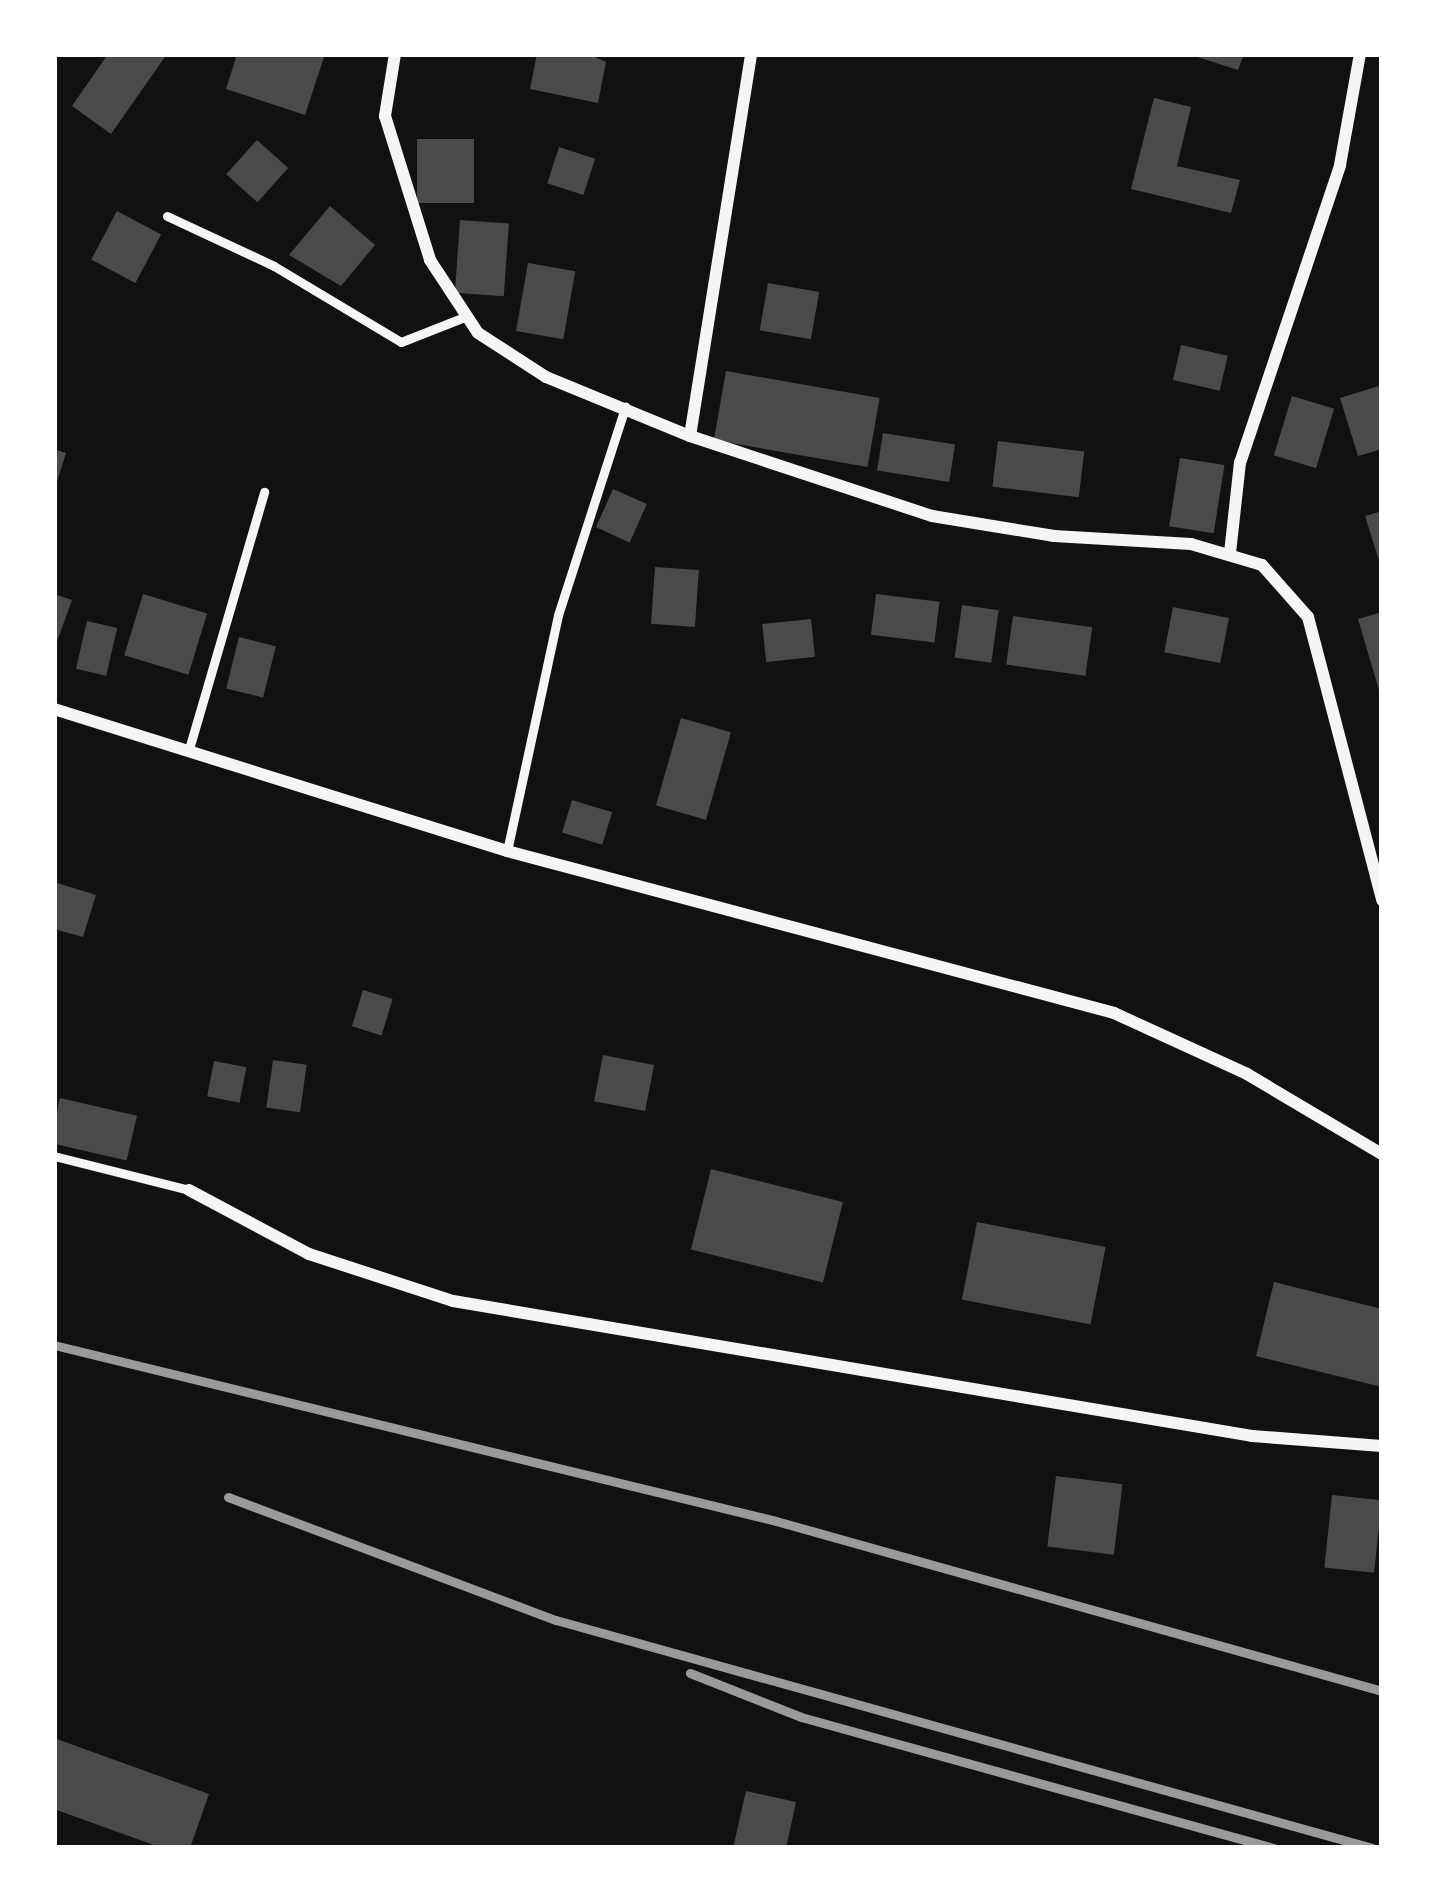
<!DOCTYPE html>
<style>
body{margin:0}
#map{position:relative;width:1436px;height:1902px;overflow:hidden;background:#111;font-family:Arial,sans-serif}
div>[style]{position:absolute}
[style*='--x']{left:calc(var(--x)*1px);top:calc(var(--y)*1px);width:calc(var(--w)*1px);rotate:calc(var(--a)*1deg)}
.building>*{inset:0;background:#4a4a4a;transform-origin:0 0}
.service>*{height:9px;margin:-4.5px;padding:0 4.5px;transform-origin:4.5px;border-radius:4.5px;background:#f5f5f5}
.minor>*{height:12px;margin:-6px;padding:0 6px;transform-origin:6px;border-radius:6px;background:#f5f5f5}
.rail>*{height:9px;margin:-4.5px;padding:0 4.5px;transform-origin:4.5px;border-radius:4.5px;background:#9a9a9a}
span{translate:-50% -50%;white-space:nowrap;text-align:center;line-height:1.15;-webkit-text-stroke:10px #fff;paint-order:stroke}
.frame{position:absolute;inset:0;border:57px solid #fff;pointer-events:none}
</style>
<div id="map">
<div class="building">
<div style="clip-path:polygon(108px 54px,167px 54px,111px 134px,72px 106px)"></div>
<div style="clip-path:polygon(237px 54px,325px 54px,305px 115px,226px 89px)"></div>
<div style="clip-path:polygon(537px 54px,588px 54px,606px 62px,598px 103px,530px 89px)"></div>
<div style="clip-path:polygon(1188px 54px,1244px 54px,1238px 70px)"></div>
<div style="clip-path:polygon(1154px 98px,1191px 107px,1177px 166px,1240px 180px,1231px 213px,1131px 189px)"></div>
<div style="left:417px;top:139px;width:57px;height:64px"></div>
<div style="left:257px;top:140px;width:42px;height:46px;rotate:42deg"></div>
<div style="left:559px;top:147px;width:38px;height:38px;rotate:18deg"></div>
<div style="clip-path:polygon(330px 206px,375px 245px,341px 286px,289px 255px)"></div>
<div style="left:117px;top:211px;width:50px;height:55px;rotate:28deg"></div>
<div style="left:460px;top:220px;width:49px;height:73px;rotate:4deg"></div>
<div style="left:528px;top:263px;width:48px;height:69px;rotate:10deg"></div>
<div style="left:768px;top:283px;width:52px;height:48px;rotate:10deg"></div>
<div style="left:1181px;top:345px;width:48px;height:36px;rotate:13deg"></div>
<div style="left:726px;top:371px;width:156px;height:70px;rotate:10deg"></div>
<div style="clip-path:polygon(1382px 385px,1382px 449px,1358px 456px,1340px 398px)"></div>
<div style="left:1292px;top:396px;width:44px;height:62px;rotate:17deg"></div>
<div style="left:883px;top:433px;width:73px;height:38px;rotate:9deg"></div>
<div style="left:998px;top:441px;width:87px;height:46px;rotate:7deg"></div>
<div style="clip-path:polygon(54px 449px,66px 453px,55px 488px,54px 488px)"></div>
<div style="left:1180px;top:458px;width:45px;height:69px;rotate:9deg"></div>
<div style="left:613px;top:489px;width:37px;height:42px;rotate:24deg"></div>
<div style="clip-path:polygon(1382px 511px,1382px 567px,1381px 567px,1365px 516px)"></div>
<div style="left:655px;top:567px;width:44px;height:57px;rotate:4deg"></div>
<div style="clip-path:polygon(54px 594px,72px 600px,55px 647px,54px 647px)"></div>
<div style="left:143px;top:594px;width:67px;height:64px;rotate:17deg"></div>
<div style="left:876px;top:594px;width:64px;height:41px;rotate:7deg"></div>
<div style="left:962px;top:605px;width:37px;height:53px;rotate:8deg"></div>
<div style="left:1173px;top:607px;width:57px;height:46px;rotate:11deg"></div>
<div style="clip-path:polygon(1382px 612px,1382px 697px,1381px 697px,1358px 619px)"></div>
<div style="left:1013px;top:616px;width:80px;height:49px;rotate:8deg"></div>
<div style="left:811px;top:619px;width:38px;height:49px;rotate:84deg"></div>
<div style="left:87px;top:621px;width:31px;height:49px;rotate:13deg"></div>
<div style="left:239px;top:637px;width:38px;height:53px;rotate:14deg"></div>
<div style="left:681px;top:718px;width:52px;height:91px;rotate:16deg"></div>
<div style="left:572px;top:800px;width:42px;height:34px;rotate:17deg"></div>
<div style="clip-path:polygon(54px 882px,96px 895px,83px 937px,54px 929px)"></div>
<div style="left:363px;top:990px;width:31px;height:38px;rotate:17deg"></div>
<div style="left:603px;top:1055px;width:52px;height:47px;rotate:11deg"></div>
<div style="left:273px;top:1060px;width:34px;height:48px;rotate:8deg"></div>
<div style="left:214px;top:1061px;width:33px;height:36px;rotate:11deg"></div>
<div style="left:60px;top:1098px;width:79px;height:46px;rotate:13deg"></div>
<div style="left:711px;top:1169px;width:136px;height:83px;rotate:14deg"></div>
<div style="left:977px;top:1222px;width:131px;height:79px;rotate:11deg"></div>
<div style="clip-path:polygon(1274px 1282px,1382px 1309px,1382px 1387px,1256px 1356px)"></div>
<div style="left:1056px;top:1476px;width:67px;height:71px;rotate:7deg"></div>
<div style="left:1332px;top:1495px;width:50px;height:73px;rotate:6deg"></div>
<div style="clip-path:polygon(54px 1738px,209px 1794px,190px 1848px,162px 1848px,54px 1809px)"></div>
<div style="clip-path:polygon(746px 1791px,796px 1802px,786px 1848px,733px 1848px)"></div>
</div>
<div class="service">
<div style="--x:167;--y:216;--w:118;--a:25"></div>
<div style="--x:274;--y:266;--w:148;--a:30.9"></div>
<div style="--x:401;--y:342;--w:71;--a:-21.5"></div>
<div style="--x:189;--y:749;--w:268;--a:-73.7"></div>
<div style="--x:507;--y:851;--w:241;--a:-77.8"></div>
<div style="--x:558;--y:615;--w:219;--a:-72.1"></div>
<div style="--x:54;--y:1156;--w:139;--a:14.1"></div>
</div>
<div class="minor">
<div style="--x:395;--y:54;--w:63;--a:99.2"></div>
<div style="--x:385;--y:116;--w:151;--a:72.6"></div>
<div style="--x:430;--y:260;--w:87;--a:56.7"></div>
<div style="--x:478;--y:333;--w:81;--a:32.9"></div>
<div style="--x:546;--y:377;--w:156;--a:22.3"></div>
<div style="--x:690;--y:436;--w:255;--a:18.3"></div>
<div style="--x:932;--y:516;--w:124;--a:9.3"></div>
<div style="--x:1054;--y:536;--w:137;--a:3.3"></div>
<div style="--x:1191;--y:544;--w:74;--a:16.5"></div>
<div style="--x:1262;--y:565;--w:69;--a:48.5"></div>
<div style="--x:1308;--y:617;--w:293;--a:75.3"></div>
<div style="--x:690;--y:436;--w:387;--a:-80.9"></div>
<div style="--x:1230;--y:553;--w:91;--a:-83.7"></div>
<div style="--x:1240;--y:463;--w:314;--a:-71.4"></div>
<div style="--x:1340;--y:165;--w:113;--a:-79.8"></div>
<div style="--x:54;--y:709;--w:475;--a:17.4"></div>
<div style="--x:507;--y:851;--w:628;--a:14.94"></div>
<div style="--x:1114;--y:1013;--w:146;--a:24.6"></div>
<div style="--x:1247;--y:1074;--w:157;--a:30.7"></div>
<div style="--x:189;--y:1190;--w:136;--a:28.1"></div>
<div style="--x:309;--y:1254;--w:151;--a:18.1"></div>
<div style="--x:453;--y:1301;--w:810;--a:9.59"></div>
<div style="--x:1252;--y:1436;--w:130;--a:4.4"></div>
</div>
<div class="rail">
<div style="--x:54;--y:1345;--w:743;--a:13.7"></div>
<div style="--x:776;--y:1521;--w:629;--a:15.67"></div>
<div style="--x:228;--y:1497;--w:350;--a:20.6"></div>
<div style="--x:556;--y:1620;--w:847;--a:15.61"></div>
<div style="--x:690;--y:1673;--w:119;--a:21.6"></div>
<div style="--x:801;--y:1717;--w:491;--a:15.5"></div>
</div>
<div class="frame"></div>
</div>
